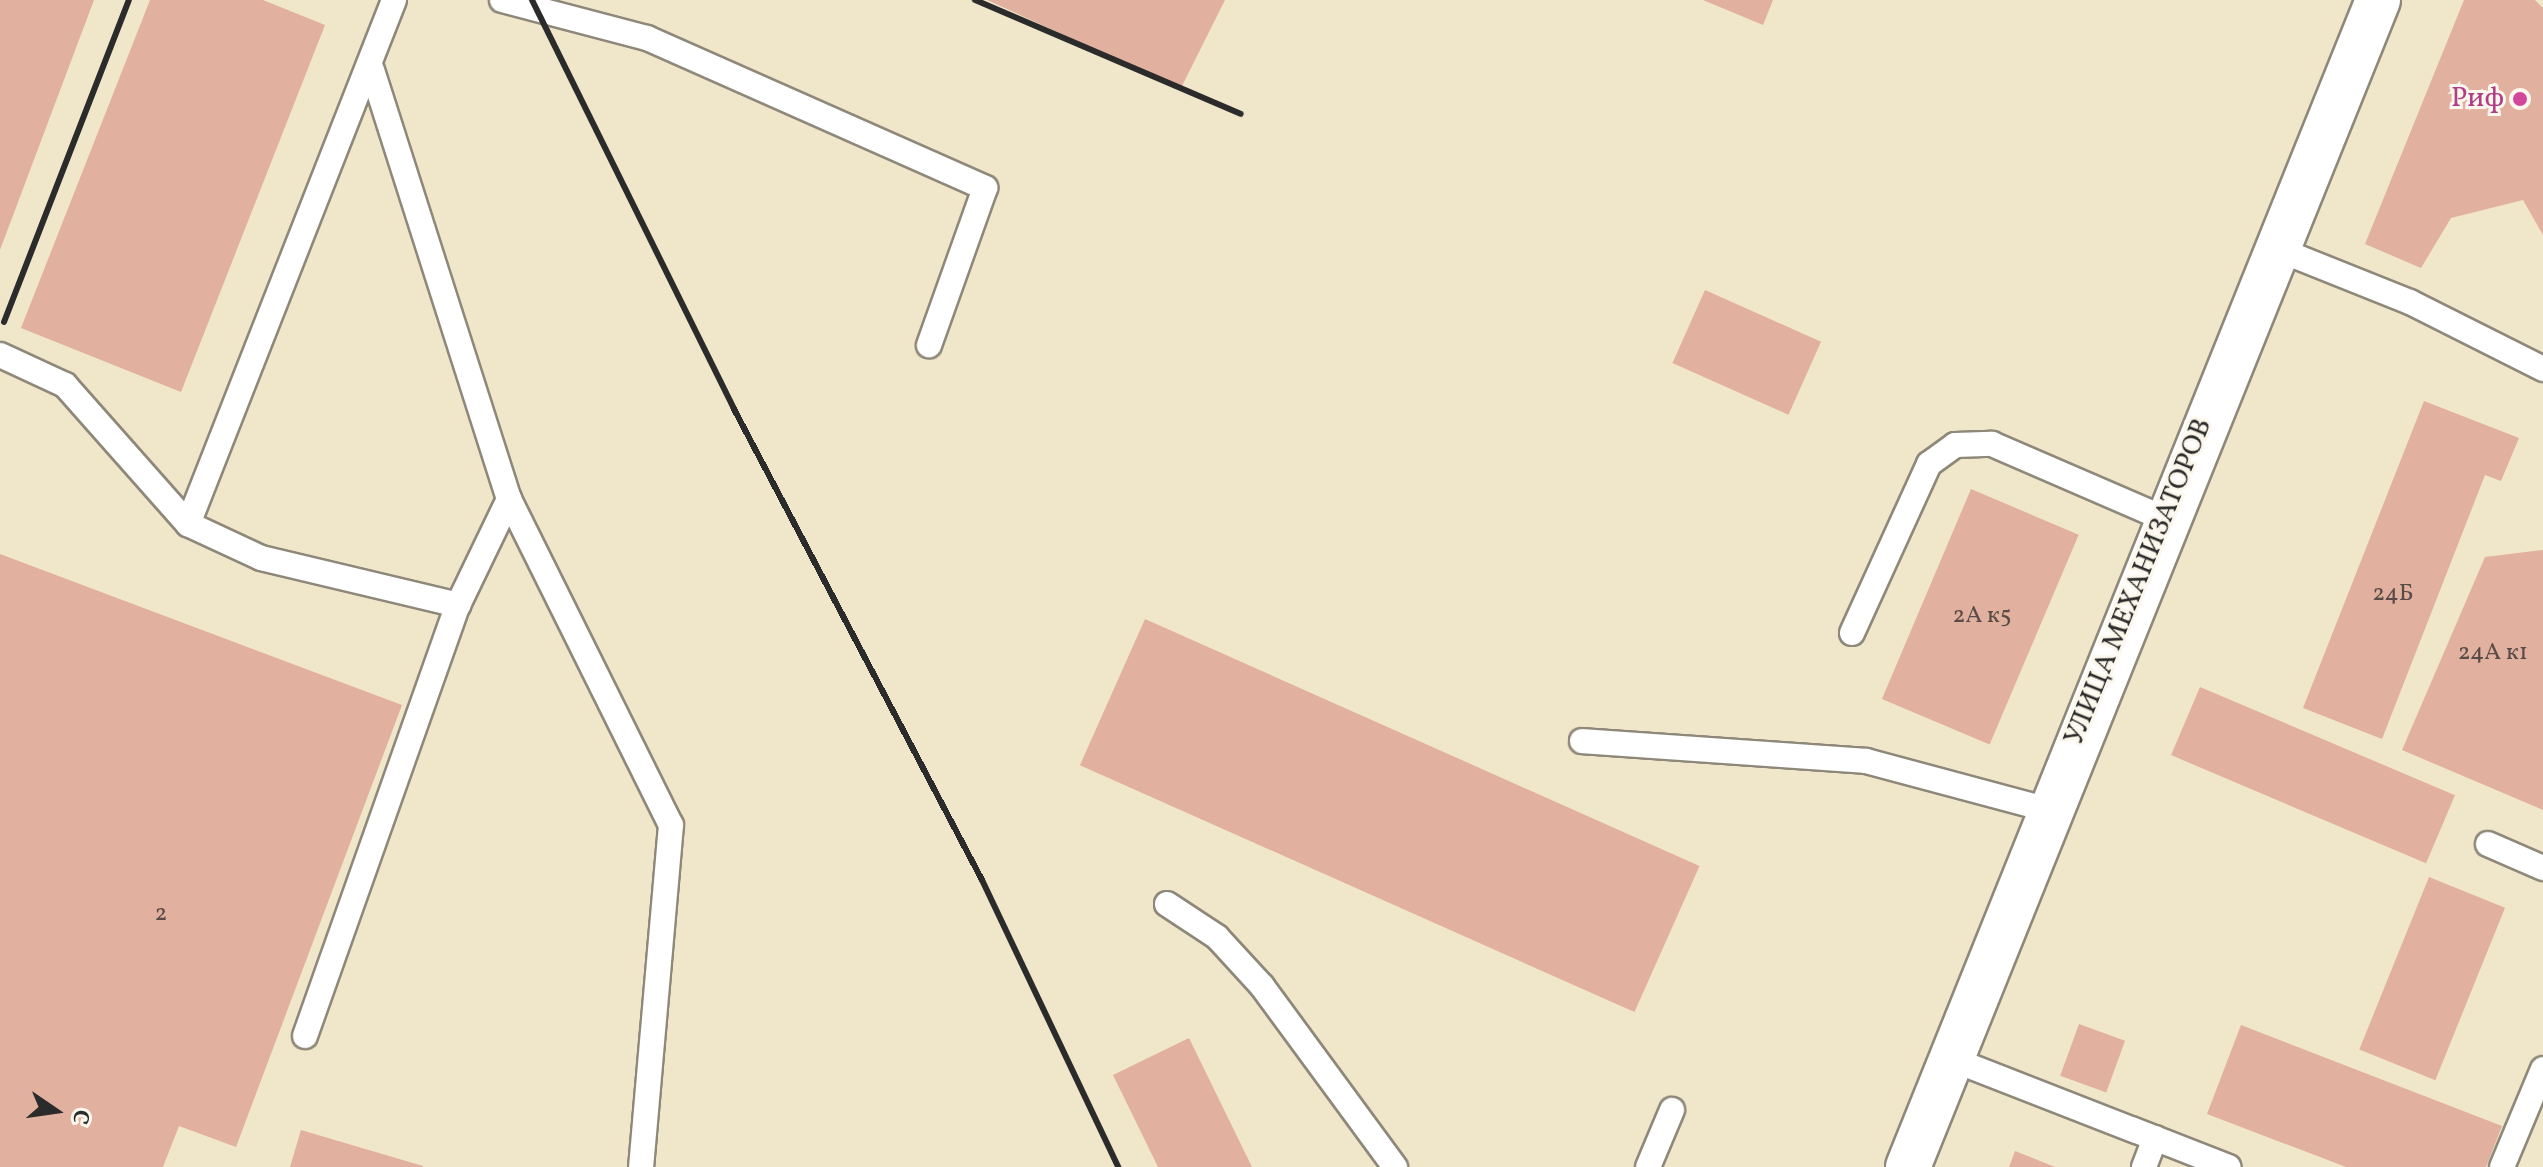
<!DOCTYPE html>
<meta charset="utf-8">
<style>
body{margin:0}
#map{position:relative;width:2543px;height:1167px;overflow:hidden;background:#f0e6ca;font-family:Vollkorn,serif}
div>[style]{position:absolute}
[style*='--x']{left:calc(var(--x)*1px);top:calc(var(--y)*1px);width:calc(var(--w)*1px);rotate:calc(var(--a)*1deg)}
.building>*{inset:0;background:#e2b09e;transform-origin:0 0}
.roads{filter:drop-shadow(2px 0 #8e887a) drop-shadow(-2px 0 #8e887a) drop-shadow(0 2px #8e887a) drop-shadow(0 -2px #8e887a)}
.service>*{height:24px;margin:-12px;padding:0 12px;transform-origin:12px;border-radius:12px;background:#fff}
.minor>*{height:44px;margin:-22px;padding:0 22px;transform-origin:22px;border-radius:22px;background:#fff}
.rail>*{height:6px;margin:-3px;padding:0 3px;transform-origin:3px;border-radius:3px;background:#2b2b2b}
.dots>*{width:22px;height:22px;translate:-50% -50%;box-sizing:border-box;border:4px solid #fbf7ec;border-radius:50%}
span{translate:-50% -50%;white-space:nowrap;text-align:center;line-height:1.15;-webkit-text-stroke:6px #fbf7ec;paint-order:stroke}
.number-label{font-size:24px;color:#594c48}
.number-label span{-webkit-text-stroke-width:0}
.hotel-label{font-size:28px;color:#b23c85}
.right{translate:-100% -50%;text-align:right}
.street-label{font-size:28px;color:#2b2b2b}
.north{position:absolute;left:16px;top:1071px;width:80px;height:80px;-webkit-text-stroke:6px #fbf7ec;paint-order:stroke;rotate:103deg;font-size:22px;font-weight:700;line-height:32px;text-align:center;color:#2b2b2b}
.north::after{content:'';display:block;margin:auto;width:28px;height:36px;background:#2b2b2b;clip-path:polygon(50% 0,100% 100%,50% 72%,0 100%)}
</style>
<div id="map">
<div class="building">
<div style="clip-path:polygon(0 0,94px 0,0 250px)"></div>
<div style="clip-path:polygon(150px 0,263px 0,325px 25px,181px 392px,21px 328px)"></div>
<div style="clip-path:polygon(987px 0,1225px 0,1181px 88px)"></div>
<div style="clip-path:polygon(1703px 0,1773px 0,1763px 25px)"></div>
<div style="clip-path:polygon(2464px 0,2535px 0,2543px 8px,2543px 235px,2523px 200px,2451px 218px,2421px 268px,2365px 244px)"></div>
<div style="left:1705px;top:290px;width:127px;height:80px;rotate:24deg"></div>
<div style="clip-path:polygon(2424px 401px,2519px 438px,2501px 481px,2485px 475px,2382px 739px,2303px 708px)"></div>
<div style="left:1971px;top:489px;width:117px;height:228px;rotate:23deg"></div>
<div style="clip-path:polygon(2543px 550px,2543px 810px,2402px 750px,2485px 557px)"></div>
<div style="clip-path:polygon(0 554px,402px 705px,236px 1147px,179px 1126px,163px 1167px,0 1167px)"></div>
<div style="left:1145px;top:619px;width:607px;height:160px;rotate:24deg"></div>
<div style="left:2200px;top:687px;width:277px;height:74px;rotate:23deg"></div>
<div style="left:2429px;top:877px;width:82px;height:186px;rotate:22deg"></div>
<div style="left:2079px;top:1024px;width:49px;height:55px;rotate:20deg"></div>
<div style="clip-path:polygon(2241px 1025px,2502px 1126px,2486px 1167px,2346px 1167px,2207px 1114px)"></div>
<div style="clip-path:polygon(1189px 1038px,1252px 1167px,1158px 1167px,1113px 1075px)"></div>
<div style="clip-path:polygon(301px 1130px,423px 1166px,423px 1167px,290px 1167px)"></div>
<div style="clip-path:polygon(2015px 1151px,2055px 1167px,2009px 1167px)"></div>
</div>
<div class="roads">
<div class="service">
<div style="--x:502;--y:0;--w:150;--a:14.7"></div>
<div style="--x:647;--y:38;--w:370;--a:23.9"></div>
<div style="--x:985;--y:188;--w:167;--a:109.6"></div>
<div style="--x:372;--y:70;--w:450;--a:72.3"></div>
<div style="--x:2275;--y:248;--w:145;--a:21.8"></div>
<div style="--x:2410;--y:302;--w:149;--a:26.7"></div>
<div style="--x:0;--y:355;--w:72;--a:24.8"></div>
<div style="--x:65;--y:385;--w:186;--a:48.5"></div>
<div style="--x:188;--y:524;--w:563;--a:-68.54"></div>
<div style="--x:188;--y:524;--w:81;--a:25"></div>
<div style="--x:261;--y:558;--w:203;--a:13.4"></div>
<div style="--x:458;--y:605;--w:118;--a:-64.3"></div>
<div style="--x:509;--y:499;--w:364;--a:63.6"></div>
<div style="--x:671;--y:825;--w:343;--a:95"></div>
<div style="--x:1852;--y:633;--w:186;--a:-65.5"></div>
<div style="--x:1929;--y:464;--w:32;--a:-36"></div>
<div style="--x:1955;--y:445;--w:37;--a:-2"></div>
<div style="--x:1992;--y:444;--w:186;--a:23.4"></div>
<div style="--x:1582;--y:741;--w:285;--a:4"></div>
<div style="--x:1866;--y:761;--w:189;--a:15"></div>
<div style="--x:2488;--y:844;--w:60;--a:23.6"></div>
<div style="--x:1167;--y:904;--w:60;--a:33.4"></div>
<div style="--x:1217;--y:937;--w:67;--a:47.4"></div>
<div style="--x:1262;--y:986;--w:225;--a:53.7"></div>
<div style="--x:305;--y:1036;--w:457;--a:-70.5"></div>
<div style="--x:1949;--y:1058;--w:300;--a:21.3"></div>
<div style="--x:1648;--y:1167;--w:62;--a:-67.2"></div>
<div style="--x:2144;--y:1167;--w:31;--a:-69"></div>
<div style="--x:2502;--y:1167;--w:106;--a:-67.3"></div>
</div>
<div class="minor">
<div style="--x:1908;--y:1167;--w:1258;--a:-68.06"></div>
</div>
</div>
<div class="rail">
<div style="--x:532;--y:0;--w:456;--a:63.7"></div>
<div style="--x:734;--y:409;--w:532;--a:62.23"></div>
<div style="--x:982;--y:880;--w:318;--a:64.6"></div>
<div style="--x:975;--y:0;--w:289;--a:23.2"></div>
<div style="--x:4;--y:322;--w:345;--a:-68.8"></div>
</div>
<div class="dots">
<div style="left:2520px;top:99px;background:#d1479c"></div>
</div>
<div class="number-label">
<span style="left:2393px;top:595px">24Б</span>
<span style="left:1982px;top:617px">2А к5</span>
<span style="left:2493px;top:654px">24А к1</span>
<span style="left:161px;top:915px">2</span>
</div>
<div class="hotel-label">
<span class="right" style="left:2504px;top:99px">Риф</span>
</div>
<div class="street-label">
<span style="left:2139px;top:582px;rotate:-68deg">УЛИЦА МЕХАНИЗАТОРОВ</span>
</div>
<div class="north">С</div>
</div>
